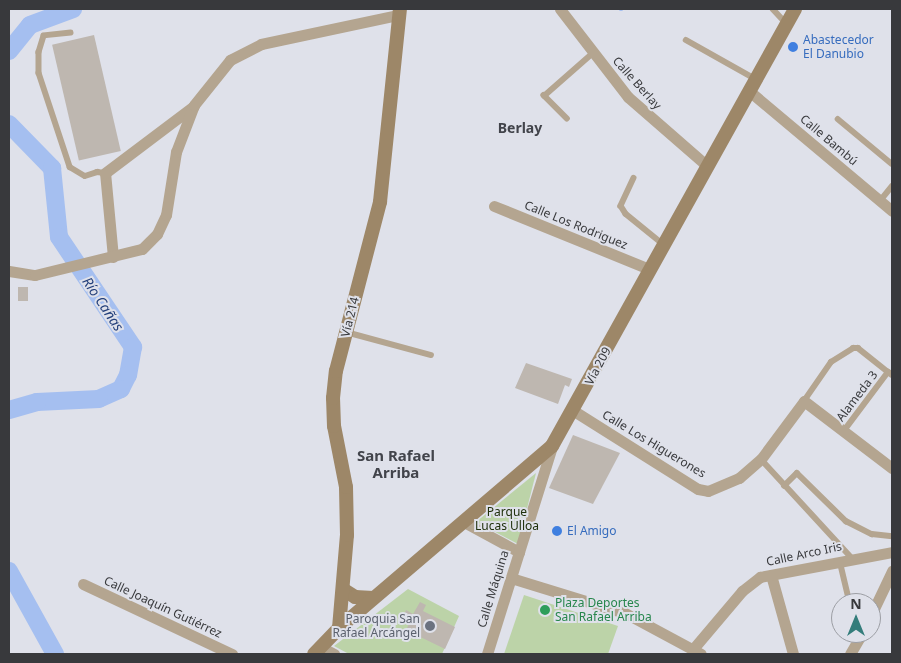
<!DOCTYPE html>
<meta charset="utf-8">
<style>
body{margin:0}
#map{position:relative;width:901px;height:663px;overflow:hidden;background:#dfe1ea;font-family:"Noto Sans",sans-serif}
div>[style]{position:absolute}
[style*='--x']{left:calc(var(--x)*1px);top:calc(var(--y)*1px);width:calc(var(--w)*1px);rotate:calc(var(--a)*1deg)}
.green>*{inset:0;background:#bcd3a8}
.stream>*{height:3px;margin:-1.5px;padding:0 1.5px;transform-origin:1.5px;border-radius:1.5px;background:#a5bff0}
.river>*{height:18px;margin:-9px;padding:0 9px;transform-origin:9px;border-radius:9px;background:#a5bff0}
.building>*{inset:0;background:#beb7b0;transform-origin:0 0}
.service>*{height:5.5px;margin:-2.75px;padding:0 2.75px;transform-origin:2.75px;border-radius:2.75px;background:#b4a590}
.minor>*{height:11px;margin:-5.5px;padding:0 5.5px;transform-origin:5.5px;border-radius:5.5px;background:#b4a590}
.secondary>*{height:14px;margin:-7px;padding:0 7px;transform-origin:7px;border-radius:7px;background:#9d8768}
.dots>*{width:14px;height:14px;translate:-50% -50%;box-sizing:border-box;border:2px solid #dfe1ea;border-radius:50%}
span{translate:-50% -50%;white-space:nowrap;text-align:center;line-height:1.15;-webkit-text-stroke:4px #dfe1ea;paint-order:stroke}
.shop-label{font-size:12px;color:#366cbe}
.left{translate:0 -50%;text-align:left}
.street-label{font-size:12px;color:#38393c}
.park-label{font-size:12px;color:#20310c}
.leisure-label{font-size:12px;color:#27864d}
.worship-label{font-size:12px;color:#5b616d}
.right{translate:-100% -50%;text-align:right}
.neighbourhood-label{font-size:14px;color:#42444b;font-weight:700}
.water-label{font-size:14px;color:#25417c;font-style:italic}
.quarter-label{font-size:15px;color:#42444b;font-weight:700}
.frame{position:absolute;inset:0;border:10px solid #38393c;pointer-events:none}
.north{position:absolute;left:831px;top:593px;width:50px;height:50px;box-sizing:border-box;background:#dfe1ea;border:1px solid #9c9ea4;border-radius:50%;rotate:0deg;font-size:14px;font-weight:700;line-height:20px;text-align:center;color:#38393c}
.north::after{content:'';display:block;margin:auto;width:18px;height:22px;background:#347d7b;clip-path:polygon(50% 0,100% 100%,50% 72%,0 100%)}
</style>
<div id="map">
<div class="green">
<div style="clip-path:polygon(536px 473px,518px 544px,476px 522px)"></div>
<div style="clip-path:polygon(408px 589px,459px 616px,442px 654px,349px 654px,334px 646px)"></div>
<div style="clip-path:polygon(524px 595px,618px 626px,608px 654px,504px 654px)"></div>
</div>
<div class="stream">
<div style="--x:620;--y:9;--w:1;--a:0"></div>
</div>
<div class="river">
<div style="--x:9;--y:51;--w:33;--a:-51"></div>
<div style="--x:30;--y:25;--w:46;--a:-20.4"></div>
<div style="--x:9;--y:124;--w:62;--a:45.7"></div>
<div style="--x:52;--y:168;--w:69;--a:84.2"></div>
<div style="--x:59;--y:237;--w:133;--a:56.1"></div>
<div style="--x:133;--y:347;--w:28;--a:100"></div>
<div style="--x:128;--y:375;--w:16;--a:117"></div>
<div style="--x:121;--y:389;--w:24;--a:156"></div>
<div style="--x:99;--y:399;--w:62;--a:177.2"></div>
<div style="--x:37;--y:402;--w:29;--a:164"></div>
<div style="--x:9;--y:571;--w:95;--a:61"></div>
</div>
<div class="building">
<div style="left:94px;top:35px;width:119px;height:43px;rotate:77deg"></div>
<div style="left:18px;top:287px;width:10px;height:14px"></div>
<div style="clip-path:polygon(526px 363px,572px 379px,569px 387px,565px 385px,558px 404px,515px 388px)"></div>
<div style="clip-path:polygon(573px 435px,620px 453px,593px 504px,549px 488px)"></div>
<div style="clip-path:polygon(420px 602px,426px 605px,423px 611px,455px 627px,445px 649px,406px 630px,409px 624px,401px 621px,406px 610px,413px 614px)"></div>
</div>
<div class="service">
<div style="--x:773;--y:9;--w:19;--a:47"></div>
<div style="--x:71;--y:33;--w:27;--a:174"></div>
<div style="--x:44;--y:36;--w:17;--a:107"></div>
<div style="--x:39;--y:52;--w:21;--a:90"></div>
<div style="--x:39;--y:73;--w:99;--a:71.7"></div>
<div style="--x:70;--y:167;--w:17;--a:31"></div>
<div style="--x:85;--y:176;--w:13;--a:-18"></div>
<div style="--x:97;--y:172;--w:8;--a:7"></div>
<div style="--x:686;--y:40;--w:78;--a:29.2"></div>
<div style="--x:567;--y:119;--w:33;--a:-135"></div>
<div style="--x:544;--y:96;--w:65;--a:-41.3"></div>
<div style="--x:838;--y:119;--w:70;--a:39.8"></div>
<div style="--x:634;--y:178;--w:31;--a:115"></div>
<div style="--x:621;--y:206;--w:9;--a:58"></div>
<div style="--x:626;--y:214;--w:48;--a:39"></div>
<div style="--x:880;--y:201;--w:19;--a:-51"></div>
<div style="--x:346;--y:332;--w:88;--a:15.1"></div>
<div style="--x:804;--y:401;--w:47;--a:-55.3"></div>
<div style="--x:831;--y:362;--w:26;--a:-32"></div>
<div style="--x:853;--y:348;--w:5;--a:0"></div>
<div style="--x:858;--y:348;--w:43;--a:38.5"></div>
<div style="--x:843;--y:432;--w:75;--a:-53.1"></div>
<div style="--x:761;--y:459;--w:134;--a:47.4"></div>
<div style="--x:784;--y:486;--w:18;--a:-45"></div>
<div style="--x:797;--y:473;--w:69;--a:44.4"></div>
<div style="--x:846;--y:521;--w:29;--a:27"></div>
<div style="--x:872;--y:534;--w:20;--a:6"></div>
<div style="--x:840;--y:561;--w:43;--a:76.6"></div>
</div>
<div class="minor">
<div style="--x:560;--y:9;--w:111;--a:52.3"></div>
<div style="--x:628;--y:97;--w:103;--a:41.1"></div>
<div style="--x:748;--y:90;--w:188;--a:40"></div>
<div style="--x:494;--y:206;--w:167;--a:22.1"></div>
<div style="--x:113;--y:257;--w:84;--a:-95.4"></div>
<div style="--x:105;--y:173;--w:111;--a:-37"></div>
<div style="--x:9;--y:271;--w:26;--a:9"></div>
<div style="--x:35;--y:275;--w:110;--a:-13.7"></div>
<div style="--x:142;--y:249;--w:21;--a:-45"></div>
<div style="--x:157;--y:234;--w:21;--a:-65"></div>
<div style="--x:166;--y:215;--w:64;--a:-81"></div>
<div style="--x:176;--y:152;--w:50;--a:-69"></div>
<div style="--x:194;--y:105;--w:58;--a:-51.3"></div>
<div style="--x:230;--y:60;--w:35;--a:-27"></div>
<div style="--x:261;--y:44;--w:139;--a:-12"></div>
<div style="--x:574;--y:411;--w:146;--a:32.2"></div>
<div style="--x:698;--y:489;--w:10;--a:11"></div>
<div style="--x:708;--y:491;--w:34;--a:-23"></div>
<div style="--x:739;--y:478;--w:29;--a:-41"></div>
<div style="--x:761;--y:459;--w:72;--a:-53.4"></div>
<div style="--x:804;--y:401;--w:111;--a:37.3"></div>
<div style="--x:462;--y:521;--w:65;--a:28.5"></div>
<div style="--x:771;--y:575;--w:82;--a:74.4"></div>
<div style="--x:511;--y:578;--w:119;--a:17.1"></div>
<div style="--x:625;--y:613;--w:86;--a:28.3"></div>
<div style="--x:83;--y:584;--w:165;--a:25.2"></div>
<div style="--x:871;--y:615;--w:49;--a:-64.5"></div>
<div style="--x:321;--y:647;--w:15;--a:28"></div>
<div style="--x:693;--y:649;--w:76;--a:-49.8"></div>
<div style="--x:742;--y:591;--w:23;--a:-38"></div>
<div style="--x:760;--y:577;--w:134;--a:-10.7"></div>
<div style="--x:487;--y:654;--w:218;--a:-72.6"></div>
<div style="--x:850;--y:654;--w:24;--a:-60"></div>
</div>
<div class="secondary">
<div style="--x:344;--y:590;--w:13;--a:32"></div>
<div style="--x:355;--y:597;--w:18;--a:3"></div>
<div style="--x:339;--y:628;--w:93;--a:-85.1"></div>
<div style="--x:347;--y:535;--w:48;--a:-91.2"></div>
<div style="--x:346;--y:487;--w:62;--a:-101.1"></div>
<div style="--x:334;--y:426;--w:28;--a:-92"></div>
<div style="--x:333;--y:398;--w:27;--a:-84"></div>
<div style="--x:336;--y:371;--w:175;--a:-75.4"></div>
<div style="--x:380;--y:202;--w:194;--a:-84.1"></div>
<div style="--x:314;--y:654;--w:36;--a:-46"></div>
<div style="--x:339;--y:628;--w:280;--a:-40.5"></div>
<div style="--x:552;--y:446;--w:500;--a:-60.92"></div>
</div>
<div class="dots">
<div style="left:793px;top:47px;background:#3f7fe0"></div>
<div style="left:557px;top:531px;background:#3f7fe0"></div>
<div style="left:545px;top:610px;background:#2e9e5b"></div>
<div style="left:430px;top:626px;background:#6b7280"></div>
</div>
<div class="shop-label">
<span class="left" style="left:803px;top:47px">Abastecedor<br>El Danubio</span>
<span class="left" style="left:567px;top:531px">El Amigo</span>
</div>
<div class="street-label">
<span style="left:637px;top:83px;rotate:48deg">Calle Berlay</span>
<span style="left:829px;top:140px;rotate:40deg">Calle Bambú</span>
<span style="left:576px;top:225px;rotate:22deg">Calle Los Rodriguez</span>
<span style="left:350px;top:317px;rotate:-76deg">Vía 214</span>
<span style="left:598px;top:366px;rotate:-62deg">Vía 209</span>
<span style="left:857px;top:396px;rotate:-53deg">Alameda 3</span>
<span style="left:654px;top:444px;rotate:31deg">Calle Los Higuerones</span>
<span style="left:804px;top:554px;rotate:-12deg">Calle Arco Iris</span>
<span style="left:493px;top:589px;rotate:-73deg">Calle Máquina</span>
<span style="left:163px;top:607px;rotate:25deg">Calle Joaquín Gutiérrez</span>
</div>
<div class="park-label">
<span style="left:507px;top:519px">Parque<br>Lucas Ulloa</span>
</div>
<div class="leisure-label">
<span class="left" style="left:555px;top:610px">Plaza Deportes<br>San Rafael Arriba</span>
</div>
<div class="worship-label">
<span class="right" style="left:420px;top:626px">Paroquia San<br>Rafael Arcángel</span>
</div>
<div class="neighbourhood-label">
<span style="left:520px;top:128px">Berlay</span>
</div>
<div class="water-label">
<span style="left:103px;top:304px;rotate:56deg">Río Cañas</span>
</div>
<div class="quarter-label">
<span style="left:396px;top:464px">San Rafael<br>Arriba</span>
</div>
<div class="frame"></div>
<div class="north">N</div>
</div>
